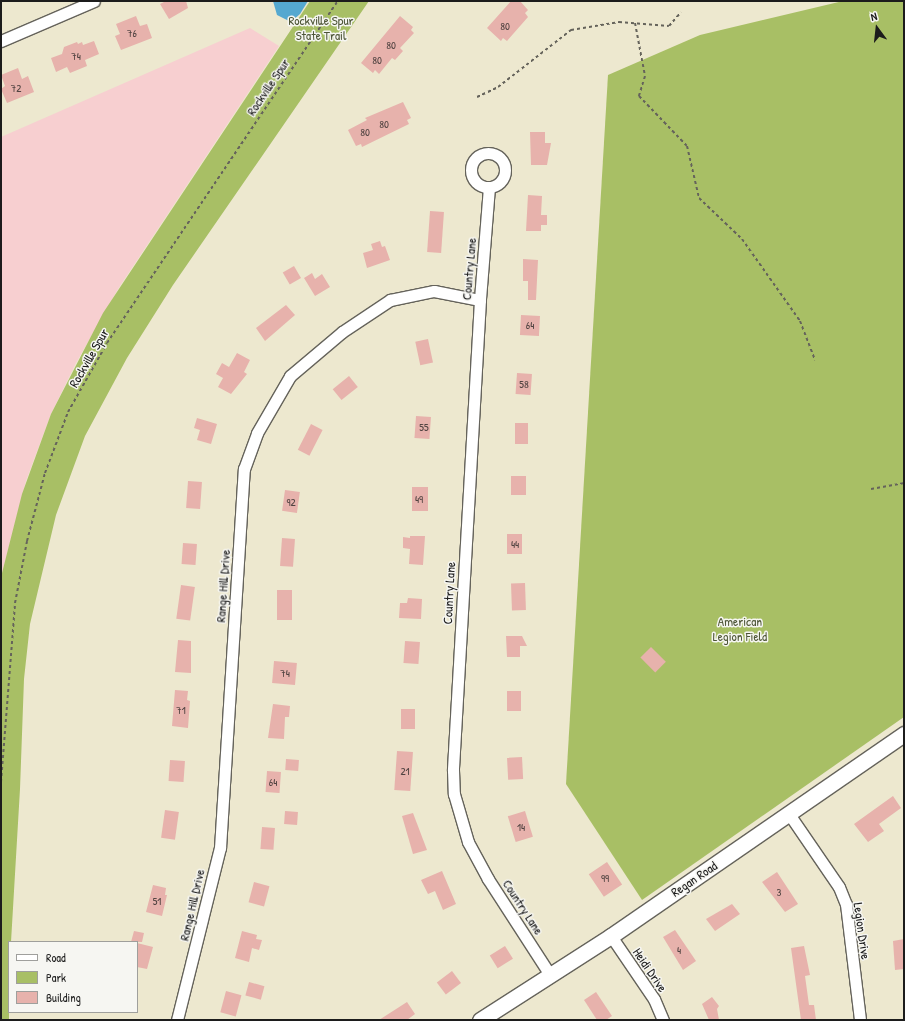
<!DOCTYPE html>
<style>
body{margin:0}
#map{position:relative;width:905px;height:1021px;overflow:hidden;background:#ede8cf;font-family:"Patrick Hand",sans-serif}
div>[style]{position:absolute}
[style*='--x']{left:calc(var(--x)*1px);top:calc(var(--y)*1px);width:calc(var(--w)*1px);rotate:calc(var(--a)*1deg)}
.built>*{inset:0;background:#f7cfd0}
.green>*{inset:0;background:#a8bf65}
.water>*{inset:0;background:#55a8d0}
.building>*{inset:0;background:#e7b2ac;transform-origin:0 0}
.path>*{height:2px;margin-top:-1px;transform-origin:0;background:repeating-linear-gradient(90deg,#65635b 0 3px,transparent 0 6px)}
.roads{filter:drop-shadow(1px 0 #65635b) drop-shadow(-1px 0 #65635b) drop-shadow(0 1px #65635b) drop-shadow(0 -1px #65635b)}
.street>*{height:11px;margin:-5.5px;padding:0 5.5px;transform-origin:5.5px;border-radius:5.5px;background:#fff}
.street>.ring{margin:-5.5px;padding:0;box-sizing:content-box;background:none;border:11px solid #fff;border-radius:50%}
.secondary>*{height:15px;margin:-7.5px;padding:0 7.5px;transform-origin:7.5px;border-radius:7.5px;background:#fff}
span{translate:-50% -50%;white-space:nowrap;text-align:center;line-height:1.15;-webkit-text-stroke:3px #f6f6f2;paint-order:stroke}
.number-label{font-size:11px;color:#4f4240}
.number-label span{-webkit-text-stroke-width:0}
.park-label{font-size:13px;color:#4d5536}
.street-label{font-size:13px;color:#1c1c1c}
.frame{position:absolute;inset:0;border:2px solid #1c1c1c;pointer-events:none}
.legend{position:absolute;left:8px;top:941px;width:130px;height:72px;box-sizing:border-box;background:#f6f6f2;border:1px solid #9f9f9c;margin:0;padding:5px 7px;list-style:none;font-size:12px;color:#1c1c1c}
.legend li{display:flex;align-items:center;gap:8px;height:20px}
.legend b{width:20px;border:1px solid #9f9f9c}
.north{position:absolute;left:857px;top:8px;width:40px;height:40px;-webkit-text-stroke:3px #f6f6f2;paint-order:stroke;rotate:345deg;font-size:11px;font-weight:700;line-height:16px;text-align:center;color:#1c1c1c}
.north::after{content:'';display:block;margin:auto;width:14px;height:18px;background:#1c1c1c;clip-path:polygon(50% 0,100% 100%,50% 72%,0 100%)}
</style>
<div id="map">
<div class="built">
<div style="clip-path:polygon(250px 28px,279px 46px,118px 289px,76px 363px,51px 414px,26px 481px,1px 577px,1px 137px)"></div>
</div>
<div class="green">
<div style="clip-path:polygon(310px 1px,369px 1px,173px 285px,127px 358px,85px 436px,56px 515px,30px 624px,24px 679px,20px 789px,11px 942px,9px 942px,9px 1020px,1px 1020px,1px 577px,22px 494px,51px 414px,103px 313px)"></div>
<div style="clip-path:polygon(843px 1px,904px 1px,904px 717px,642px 900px,566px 784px,608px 75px,700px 35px)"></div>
</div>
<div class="water">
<div style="clip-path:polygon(273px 1px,308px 1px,300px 14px,291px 22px,277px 15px)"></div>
</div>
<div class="building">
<div style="clip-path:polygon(166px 1px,186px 1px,188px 8px,169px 19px,160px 4px)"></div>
<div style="clip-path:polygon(511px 1px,520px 1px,528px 10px,525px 13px,528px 17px,507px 41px,503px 38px,501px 41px,487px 28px)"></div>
<div style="clip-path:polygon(136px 16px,140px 26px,147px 24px,152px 38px,121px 50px,115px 36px,120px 34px,116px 24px)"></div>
<div style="clip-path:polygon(400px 16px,413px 27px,411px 30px,414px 33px,400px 48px,403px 51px,395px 60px,392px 58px,379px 74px,375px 70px,373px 73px,361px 63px)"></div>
<div style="clip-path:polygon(94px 41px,99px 54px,85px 60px,87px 66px,70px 73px,67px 67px,56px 72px,51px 58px,62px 54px,64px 47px,77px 42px,78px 44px,82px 42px,83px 45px)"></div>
<div style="clip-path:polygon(18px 68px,22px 79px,28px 76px,34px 92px,7px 103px,1px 89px,5px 86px,1px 75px)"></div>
<div style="clip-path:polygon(403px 102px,411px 118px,407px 120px,409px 124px,362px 147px,361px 144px,356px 146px,348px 130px,367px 120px,365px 118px)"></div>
<div style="clip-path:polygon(530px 132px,545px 132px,545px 143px,551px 143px,547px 165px,531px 165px)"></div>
<div style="clip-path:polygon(528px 195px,542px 196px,541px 215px,547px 215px,547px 225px,541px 225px,541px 231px,526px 231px)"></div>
<div style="left:430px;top:211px;width:14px;height:41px;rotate:4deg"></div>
<div style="clip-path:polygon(380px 241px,382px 247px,385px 246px,390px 260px,367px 268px,363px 253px,373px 250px,371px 244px)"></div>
<div style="clip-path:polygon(523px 259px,538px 260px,536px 300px,528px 300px,528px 281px,523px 281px)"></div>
<div style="left:294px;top:266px;width:14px;height:13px;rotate:60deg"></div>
<div style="clip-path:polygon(312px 273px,315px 279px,322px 274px,330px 287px,315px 296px,304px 278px)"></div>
<div style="clip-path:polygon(286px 305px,295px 315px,265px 341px,256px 328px)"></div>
<div style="left:521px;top:315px;width:19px;height:20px;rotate:3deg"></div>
<div style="left:428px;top:339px;width:24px;height:13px;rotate:78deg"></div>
<div style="clip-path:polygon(237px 353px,250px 360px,244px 372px,247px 374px,231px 394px,218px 387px,223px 378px,216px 374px,222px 363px,229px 367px)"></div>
<div style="left:517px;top:373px;width:15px;height:21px;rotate:4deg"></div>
<div style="left:349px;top:376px;width:14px;height:21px;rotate:51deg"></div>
<div style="left:416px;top:416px;width:15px;height:22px;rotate:4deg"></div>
<div style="clip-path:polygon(197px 418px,217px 424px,211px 444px,197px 440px,200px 430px,194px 428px)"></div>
<div style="left:515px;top:423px;width:13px;height:21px"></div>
<div style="left:311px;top:424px;width:13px;height:29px;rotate:27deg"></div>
<div style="left:511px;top:476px;width:15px;height:19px"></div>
<div style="left:188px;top:481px;width:14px;height:27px;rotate:4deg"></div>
<div style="left:412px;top:487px;width:16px;height:24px"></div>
<div style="left:285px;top:490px;width:15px;height:21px;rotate:8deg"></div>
<div style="left:507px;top:534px;width:15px;height:20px"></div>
<div style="clip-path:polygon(410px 536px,425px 536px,423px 565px,409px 564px,410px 549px,403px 548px,403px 537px,410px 538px)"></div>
<div style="left:282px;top:538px;width:13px;height:28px;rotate:4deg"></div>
<div style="left:183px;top:543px;width:14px;height:21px;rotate:4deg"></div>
<div style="left:525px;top:583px;width:27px;height:14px;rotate:88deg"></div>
<div style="left:181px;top:585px;width:14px;height:34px;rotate:8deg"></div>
<div style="left:277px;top:590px;width:15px;height:30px"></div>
<div style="clip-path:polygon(408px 598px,422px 599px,421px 619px,399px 618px,400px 603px,407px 603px)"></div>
<div style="clip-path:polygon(506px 636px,522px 636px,527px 646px,520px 646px,520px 657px,507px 657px)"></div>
<div style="clip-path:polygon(178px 640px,191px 641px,191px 673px,175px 672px)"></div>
<div style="left:405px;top:641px;width:15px;height:22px;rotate:4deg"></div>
<div style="left:651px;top:647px;width:21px;height:15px;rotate:45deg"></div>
<div style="left:274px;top:661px;width:23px;height:22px;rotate:5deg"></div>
<div style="clip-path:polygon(175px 690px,188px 691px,187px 700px,190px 701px,188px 728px,172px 726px)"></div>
<div style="left:507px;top:691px;width:14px;height:20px"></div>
<div style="clip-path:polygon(273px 704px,290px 706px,289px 717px,285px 717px,284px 739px,268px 738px)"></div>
<div style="left:401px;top:709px;width:14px;height:20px"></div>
<div style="left:397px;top:751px;width:16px;height:39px;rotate:4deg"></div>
<div style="left:522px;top:757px;width:22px;height:15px;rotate:87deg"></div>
<div style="left:286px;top:759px;width:13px;height:11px;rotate:4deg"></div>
<div style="left:170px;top:760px;width:15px;height:21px;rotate:4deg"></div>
<div style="left:267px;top:771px;width:14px;height:21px;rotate:4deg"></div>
<div style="clip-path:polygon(893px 796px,901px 808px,879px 824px,884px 831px,868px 842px,854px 824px)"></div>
<div style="left:165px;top:810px;width:14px;height:28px;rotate:8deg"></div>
<div style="left:285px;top:811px;width:13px;height:13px;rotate:4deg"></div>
<div style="left:525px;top:811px;width:27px;height:18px;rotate:73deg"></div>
<div style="clip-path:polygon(413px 813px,427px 850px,413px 854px,402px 816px)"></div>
<div style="left:262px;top:827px;width:13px;height:22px;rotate:4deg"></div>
<div style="left:607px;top:862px;width:27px;height:22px;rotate:56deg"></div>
<div style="clip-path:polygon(442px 871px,456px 904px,443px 910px,435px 891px,428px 894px,421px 880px)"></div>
<div style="clip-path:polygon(777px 872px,798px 904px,785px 912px,762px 882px)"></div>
<div style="left:254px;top:882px;width:16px;height:21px;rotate:15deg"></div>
<div style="clip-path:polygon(153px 885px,166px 888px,165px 895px,167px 895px,162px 916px,146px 912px)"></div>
<div style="clip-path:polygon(732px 904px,740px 914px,715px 931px,706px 919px)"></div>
<div style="clip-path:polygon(675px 930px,696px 961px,683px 970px,663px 937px)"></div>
<div style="clip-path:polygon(134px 931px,144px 933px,142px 942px,131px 942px)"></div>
<div style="clip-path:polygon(242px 931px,257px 935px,256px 939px,262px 940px,259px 950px,252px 948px,249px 962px,235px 958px)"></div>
<div style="clip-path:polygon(904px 939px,904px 969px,895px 970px,893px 941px)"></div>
<div style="clip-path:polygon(137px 943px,153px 947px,147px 969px,137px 967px)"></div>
<div style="left:505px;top:946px;width:15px;height:18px;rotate:58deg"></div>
<div style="clip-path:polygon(804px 946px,810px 975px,805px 976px,809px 1005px,814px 1005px,816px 1020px,801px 1020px,791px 948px)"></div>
<div style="left:452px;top:971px;width:15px;height:19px;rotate:53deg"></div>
<div style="left:249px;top:982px;width:16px;height:14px;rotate:15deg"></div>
<div style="left:226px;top:991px;width:16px;height:22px;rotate:15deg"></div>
<div style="clip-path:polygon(596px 992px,612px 1016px,606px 1020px,597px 1020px,584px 1000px)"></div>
<div style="clip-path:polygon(712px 997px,719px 1006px,717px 1009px,719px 1020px,709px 1020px,702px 1004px)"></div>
<div style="clip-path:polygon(407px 1002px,415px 1014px,407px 1020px,379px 1020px)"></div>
</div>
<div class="path">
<div style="--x:635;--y:23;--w:54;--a:79.3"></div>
<div style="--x:645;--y:76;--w:21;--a:107"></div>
<div style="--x:639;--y:96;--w:69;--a:46.2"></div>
<div style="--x:687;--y:146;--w:53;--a:77"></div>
<div style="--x:699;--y:198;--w:59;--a:43.6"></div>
<div style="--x:742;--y:239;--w:100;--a:54.7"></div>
<div style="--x:800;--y:321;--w:42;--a:69"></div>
<div style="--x:477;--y:97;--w:23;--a:-25"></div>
<div style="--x:498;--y:87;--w:93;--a:-38"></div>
<div style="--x:571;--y:30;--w:49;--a:-9.5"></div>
<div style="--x:619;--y:22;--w:50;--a:4.6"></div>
<div style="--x:669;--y:26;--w:18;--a:-49"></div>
<div style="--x:871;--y:489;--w:34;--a:-10"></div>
<div style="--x:1;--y:782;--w:180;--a:-85.5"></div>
<div style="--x:15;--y:603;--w:63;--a:-79"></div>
<div style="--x:27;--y:541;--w:70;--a:-75.2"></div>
<div style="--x:45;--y:473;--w:65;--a:-69.3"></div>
<div style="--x:68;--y:412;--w:79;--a:-60.5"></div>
<div style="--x:107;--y:343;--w:413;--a:-56"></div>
</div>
<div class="roads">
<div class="street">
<div style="--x:1;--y:41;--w:101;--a:-23.3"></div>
<div class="ring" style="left:471px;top:153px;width:23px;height:23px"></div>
<div style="--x:489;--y:187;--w:113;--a:94.6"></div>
<div style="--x:480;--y:300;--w:471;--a:93.3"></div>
<div style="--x:453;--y:770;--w:24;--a:88"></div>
<div style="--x:454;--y:794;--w:50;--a:73.7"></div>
<div style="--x:468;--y:842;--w:42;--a:61.6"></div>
<div style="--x:488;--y:879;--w:114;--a:57.1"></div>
<div style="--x:789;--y:814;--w:88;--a:55.6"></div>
<div style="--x:839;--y:887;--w:18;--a:68"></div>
<div style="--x:846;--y:904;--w:117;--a:83.1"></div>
<div style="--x:611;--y:936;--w:76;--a:55.7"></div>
<div style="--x:654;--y:999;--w:23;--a:67"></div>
<div style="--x:177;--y:1020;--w:177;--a:-76"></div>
<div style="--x:220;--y:848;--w:380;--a:-86.4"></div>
<div style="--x:244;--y:469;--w:38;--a:-70"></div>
<div style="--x:257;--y:433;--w:66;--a:-59.9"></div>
<div style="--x:290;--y:376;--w:68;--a:-40.2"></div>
<div style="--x:342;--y:332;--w:58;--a:-33.7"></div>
<div style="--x:390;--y:300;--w:45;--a:-11.6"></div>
<div style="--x:434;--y:291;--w:47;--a:11.1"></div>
</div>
<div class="secondary">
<div style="--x:480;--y:1020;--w:156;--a:-32.7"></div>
<div style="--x:611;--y:936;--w:356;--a:-34.6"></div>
</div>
</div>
<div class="number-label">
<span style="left:505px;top:26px">80</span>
<span style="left:132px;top:33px">76</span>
<span style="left:391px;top:45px">80</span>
<span style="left:76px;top:56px">74</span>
<span style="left:377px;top:60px">80</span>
<span style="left:16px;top:88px">72</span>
<span style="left:384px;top:124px">80</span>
<span style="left:365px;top:132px">80</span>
<span style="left:530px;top:325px">64</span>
<span style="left:524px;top:384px">58</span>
<span style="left:424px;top:427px">55</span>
<span style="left:419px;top:499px">49</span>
<span style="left:291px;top:502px">92</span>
<span style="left:515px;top:544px">44</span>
<span style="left:285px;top:673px">74</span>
<span style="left:181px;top:710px">71</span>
<span style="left:405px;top:771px">21</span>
<span style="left:273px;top:782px">64</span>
<span style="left:521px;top:827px">14</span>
<span style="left:605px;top:878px">99</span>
<span style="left:779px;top:892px">3</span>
<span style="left:157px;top:901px">51</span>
<span style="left:679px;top:950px">4</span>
</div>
<div class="park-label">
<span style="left:321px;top:28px">Rockville Spur<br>State Trail</span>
<span style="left:740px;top:629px">American<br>Legion Field</span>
</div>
<div class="street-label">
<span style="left:268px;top:87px;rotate:-56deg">Rockville Spur</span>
<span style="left:469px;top:269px;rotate:-85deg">Country Lane</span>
<span style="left:89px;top:358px;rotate:-60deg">Rockville Spur</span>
<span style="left:223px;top:586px;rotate:-86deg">Range Hill Drive</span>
<span style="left:449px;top:593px;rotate:-87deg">Country Lane</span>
<span style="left:694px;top:879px;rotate:-34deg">Regan Road</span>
<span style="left:192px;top:905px;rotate:-77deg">Range Hill Drive</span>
<span style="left:523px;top:907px;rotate:57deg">Country Lane</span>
<span style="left:862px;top:931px;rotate:82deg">Legion Drive</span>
<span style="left:650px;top:970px;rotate:56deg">Heidi Drive</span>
</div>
<div class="frame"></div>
<ul class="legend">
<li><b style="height:5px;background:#fff"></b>Road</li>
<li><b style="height:11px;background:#a8bf65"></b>Park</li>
<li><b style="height:11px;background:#e7b2ac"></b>Building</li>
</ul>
<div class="north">N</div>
</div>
